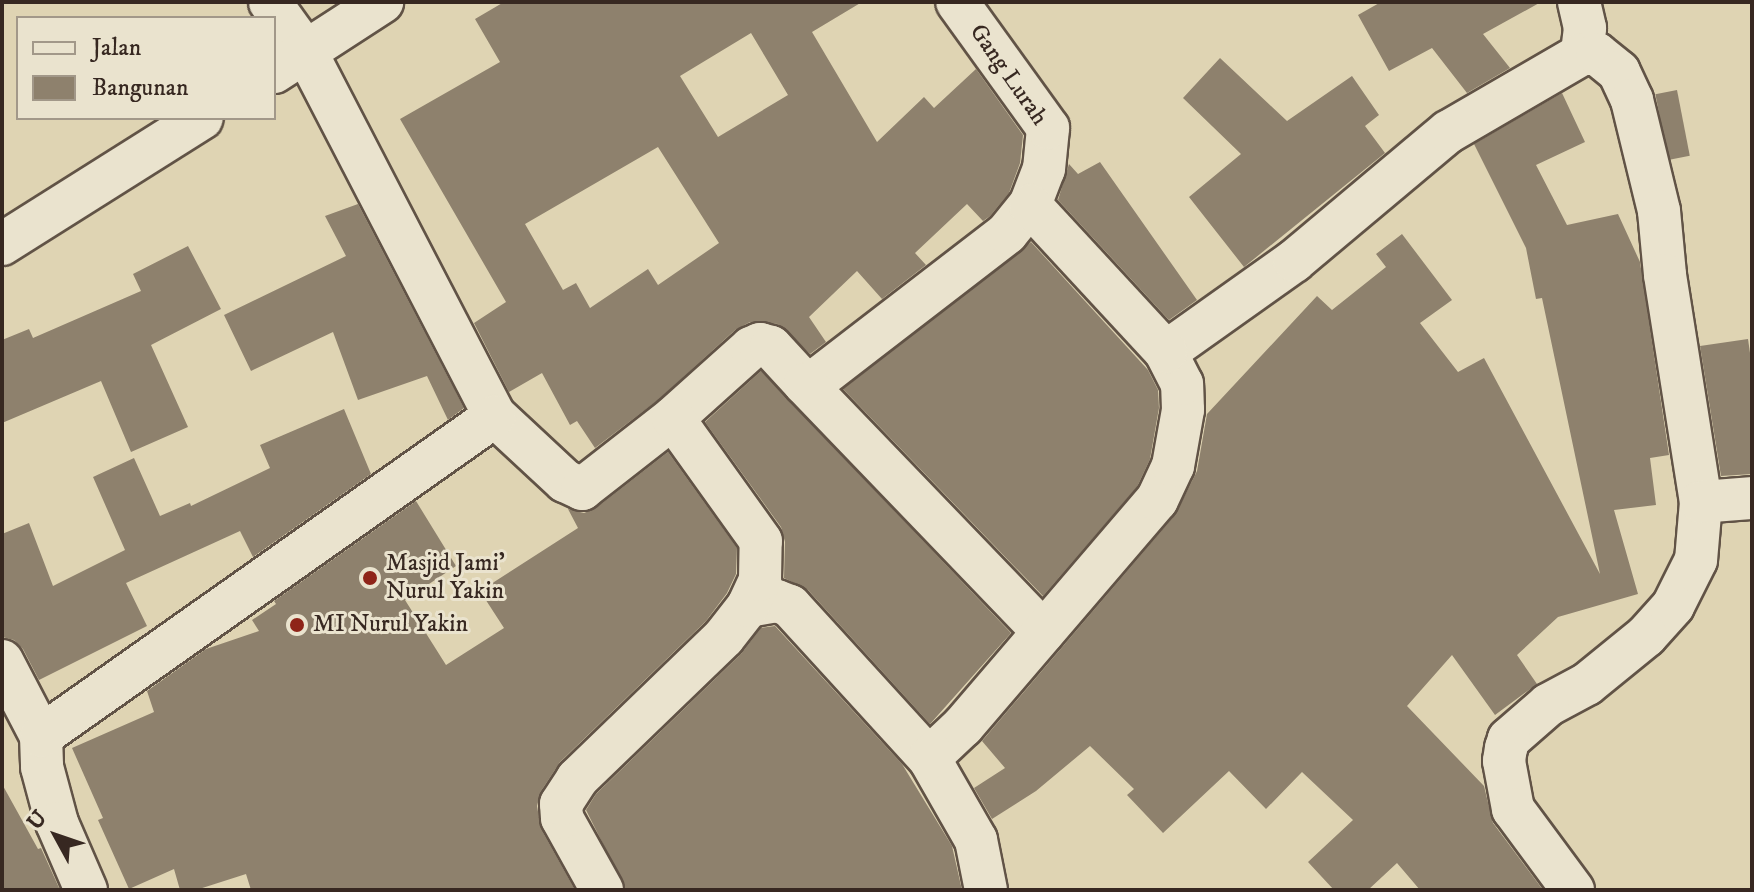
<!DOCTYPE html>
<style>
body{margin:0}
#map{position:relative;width:1754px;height:892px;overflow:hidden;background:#dfd4b3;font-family:"IM FELL DW Pica",serif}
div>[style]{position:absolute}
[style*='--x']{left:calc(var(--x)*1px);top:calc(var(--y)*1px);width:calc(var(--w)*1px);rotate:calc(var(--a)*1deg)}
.building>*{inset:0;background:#8e816d;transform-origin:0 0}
.roads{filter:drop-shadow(2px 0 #615346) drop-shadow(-2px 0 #615346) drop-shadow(0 2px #615346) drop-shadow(0 -2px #615346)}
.minor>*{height:42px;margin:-21px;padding:0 21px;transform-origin:21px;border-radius:21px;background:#eae3ce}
.dots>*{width:22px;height:22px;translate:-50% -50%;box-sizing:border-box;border:4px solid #eae3ce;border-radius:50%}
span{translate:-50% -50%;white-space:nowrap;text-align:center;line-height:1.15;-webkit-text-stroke:6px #eae3ce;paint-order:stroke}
.street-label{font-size:24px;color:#372821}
.poi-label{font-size:24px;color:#372821}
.left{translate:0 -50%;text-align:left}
.frame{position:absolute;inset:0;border:4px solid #372821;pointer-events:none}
.legend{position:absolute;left:16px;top:16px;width:260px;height:104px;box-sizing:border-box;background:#eae3ce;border:2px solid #a29889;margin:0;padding:10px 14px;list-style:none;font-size:24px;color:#372821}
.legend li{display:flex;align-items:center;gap:16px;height:40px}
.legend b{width:40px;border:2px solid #a29889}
.north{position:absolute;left:16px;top:796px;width:80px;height:80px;-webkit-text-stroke:6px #eae3ce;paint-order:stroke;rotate:310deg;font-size:22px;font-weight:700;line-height:32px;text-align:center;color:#372821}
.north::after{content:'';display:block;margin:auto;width:28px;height:36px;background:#372821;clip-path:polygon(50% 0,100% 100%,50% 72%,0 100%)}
</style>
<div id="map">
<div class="building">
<div style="clip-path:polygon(evenodd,504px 2px,862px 2px,812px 32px,877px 142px,924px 97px,934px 108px,976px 69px,1023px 135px,1020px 163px,1009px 193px,990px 216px,983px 221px,967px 204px,915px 253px,926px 265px,882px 299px,857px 271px,809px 317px,826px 342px,810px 354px,778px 324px,750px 322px,735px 330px,658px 400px,595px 448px,577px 421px,570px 425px,542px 373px,509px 392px,474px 323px,506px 302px,400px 119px,500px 62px,475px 19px,504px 2px,751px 33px,788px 95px,718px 137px,680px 76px,751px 33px,504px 2px,658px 147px,719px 243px,658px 285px,648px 269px,590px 308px,576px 283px,563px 290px,525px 224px,658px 147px)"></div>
<div style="clip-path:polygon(1381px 2px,1541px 2px,1483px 34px,1510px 68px,1467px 93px,1432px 48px,1389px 71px,1358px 15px)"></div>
<div style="clip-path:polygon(1220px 58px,1287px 121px,1352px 76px,1379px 115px,1365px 126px,1385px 153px,1244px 267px,1189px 197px,1241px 154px,1183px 98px)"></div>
<div style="left:1677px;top:90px;width:67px;height:22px;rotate:79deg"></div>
<div style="clip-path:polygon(1562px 93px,1585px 142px,1536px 165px,1567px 225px,1618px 214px,1640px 262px,1669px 455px,1650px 458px,1656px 505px,1614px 510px,1638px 594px,1558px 617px,1517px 655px,1537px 684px,1495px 715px,1452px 655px,1407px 706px,1484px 786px,1493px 823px,1543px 890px,1420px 890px,1397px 863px,1368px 890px,1334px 890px,1308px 862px,1353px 820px,1302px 772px,1266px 809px,1229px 771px,1163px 833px,1127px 795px,1134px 789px,1090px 746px,1036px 791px,992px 819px,974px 788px,1005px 768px,982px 741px,1175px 515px,1197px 471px,1207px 414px,1317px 296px,1332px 310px,1386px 267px,1376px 254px,1402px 234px,1452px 300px,1420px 323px,1458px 372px,1484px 358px,1600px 574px,1542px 298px,1536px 299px,1526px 248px,1474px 144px)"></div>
<div style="clip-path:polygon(1100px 162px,1197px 300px,1169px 320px,1058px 200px,1069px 164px,1078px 174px)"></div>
<div style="clip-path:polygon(358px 204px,464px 408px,448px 420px,427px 376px,358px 400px,333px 332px,251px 371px,224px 315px,346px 256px,325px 216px)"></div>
<div style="clip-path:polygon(1031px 242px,1148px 370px,1158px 390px,1159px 408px,1150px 459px,1137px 487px,1043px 596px,843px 389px)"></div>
<div style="clip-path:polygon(188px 246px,221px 309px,151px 345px,188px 427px,131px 452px,101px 381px,2px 423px,2px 340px,29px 329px,33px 338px,141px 291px,133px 274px)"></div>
<div style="clip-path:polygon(1748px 339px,1752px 367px,1752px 474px,1721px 476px,1700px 346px)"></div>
<div style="clip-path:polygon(761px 371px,1011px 633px,930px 724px,808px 590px,784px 578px,785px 542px,781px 527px,705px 422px)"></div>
<div style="clip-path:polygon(344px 409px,371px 474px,253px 557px,240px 531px,126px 583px,147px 626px,39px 680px,23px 649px,14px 640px,2px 637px,2px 534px,29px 523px,53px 586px,125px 550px,93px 477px,134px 458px,160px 516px,190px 503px,191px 506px,270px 468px,260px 445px)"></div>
<div style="clip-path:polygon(668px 452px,737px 548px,736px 574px,727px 593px,706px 621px,560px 762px,541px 791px,537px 806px,541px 829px,575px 890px,251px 890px,246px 874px,196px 890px,180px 890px,174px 869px,129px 889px,98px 820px,103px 818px,72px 748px,154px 712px,147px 691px,206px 649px,259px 631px,252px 620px,276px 604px,274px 601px,416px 501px,456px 566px,405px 600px,446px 665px,504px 628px,480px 591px,578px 528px,568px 509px,584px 513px,596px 508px)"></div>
<div style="clip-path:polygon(775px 626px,902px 764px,952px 846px,962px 890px,626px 890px,586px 810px,596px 794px,741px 654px,761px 628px)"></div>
<div style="clip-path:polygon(2px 784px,38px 849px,41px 848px,60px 890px,2px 890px)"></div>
</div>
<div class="roads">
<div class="minor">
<div style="--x:270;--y:2;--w:62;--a:54.2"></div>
<div style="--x:306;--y:52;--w:410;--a:62.6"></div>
<div style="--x:495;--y:416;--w:96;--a:42.9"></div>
<div style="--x:565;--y:481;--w:19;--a:25"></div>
<div style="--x:582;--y:489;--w:115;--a:-38"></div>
<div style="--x:673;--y:418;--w:105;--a:-41.9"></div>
<div style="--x:751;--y:348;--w:10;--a:-24"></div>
<div style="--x:760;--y:344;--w:11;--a:15"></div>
<div style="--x:771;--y:347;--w:50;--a:47.4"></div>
<div style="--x:805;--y:384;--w:10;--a:-17"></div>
<div style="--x:815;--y:381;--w:242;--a:-37.6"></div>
<div style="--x:1007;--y:233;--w:36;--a:-51"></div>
<div style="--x:1030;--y:205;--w:39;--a:-69"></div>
<div style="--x:1044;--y:169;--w:41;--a:-84.4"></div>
<div style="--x:1048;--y:128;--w:155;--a:-125.8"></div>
<div style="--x:1579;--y:2;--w:27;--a:77"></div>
<div style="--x:1585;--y:28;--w:26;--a:97"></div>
<div style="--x:274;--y:72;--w:129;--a:-32.9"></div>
<div style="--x:2;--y:244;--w:236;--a:-32.2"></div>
<div style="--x:1166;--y:352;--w:157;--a:-35.4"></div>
<div style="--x:1294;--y:261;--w:201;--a:-40"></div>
<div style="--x:1448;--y:132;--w:155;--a:-30.2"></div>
<div style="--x:1582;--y:54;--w:15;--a:0"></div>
<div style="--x:1597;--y:54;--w:28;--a:39"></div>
<div style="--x:1619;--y:72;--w:31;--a:65"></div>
<div style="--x:1632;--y:100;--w:114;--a:76.3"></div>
<div style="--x:1659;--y:211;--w:64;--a:84.6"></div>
<div style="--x:1665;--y:275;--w:230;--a:81"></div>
<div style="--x:1701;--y:502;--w:58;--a:94.9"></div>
<div style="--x:1696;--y:560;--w:51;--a:116.6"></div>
<div style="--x:1673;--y:606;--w:40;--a:132"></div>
<div style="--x:1646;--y:636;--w:76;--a:140.9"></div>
<div style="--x:1587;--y:684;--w:44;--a:151.7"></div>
<div style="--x:1548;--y:705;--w:52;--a:138.9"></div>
<div style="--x:1509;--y:739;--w:9;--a:108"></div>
<div style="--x:1506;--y:748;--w:13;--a:99"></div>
<div style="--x:1504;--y:761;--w:49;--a:79.4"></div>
<div style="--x:1513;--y:809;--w:101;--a:53.5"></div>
<div style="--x:805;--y:384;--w:344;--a:46.1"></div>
<div style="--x:1701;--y:502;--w:51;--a:-4.5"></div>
<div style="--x:748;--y:606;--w:29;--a:-10"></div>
<div style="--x:777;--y:601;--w:14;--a:21"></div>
<div style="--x:790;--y:606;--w:206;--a:47.6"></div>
<div style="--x:2;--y:661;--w:85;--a:62.5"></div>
<div style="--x:41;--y:736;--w:31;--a:88"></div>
<div style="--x:42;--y:767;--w:58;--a:75"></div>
<div style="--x:57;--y:823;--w:73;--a:66.6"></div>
<div style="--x:41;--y:736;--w:555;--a:-35.18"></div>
<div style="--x:602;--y:890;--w:82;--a:-119.1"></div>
<div style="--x:562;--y:818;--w:14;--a:-94"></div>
<div style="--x:561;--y:804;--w:30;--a:-57"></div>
<div style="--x:577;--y:779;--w:204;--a:-44"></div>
<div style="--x:724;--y:637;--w:39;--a:-52"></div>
<div style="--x:748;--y:606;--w:29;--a:-65"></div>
<div style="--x:760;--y:580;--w:39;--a:-89"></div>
<div style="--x:761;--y:541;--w:151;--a:-125.6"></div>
<div style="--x:986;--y:890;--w:51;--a:-101.3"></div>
<div style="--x:976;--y:840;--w:95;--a:-119.8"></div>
<div style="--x:929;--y:758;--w:47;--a:-43.3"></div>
<div style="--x:963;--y:726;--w:298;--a:-49.4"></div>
<div style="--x:1157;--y:500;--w:38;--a:-65"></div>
<div style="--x:1173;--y:466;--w:57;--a:-79.9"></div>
<div style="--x:1183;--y:410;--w:26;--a:-92"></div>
<div style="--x:1182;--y:384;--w:36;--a:-117"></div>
<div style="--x:1166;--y:352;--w:200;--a:-132.8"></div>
</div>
</div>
<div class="dots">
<div style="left:370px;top:578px;background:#8f2418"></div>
<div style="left:297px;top:625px;background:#8f2418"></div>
</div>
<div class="street-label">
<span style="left:1008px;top:75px;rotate:55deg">Gang Lurah</span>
</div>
<div class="poi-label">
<span class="left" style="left:386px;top:578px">Masjid Jami'<br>Nurul Yakin</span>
<span class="left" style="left:313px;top:625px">MI Nurul Yakin</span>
</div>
<div class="frame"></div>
<ul class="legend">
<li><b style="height:10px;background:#eae3ce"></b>Jalan</li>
<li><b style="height:22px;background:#8e816d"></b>Bangunan</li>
</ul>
<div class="north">U</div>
</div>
